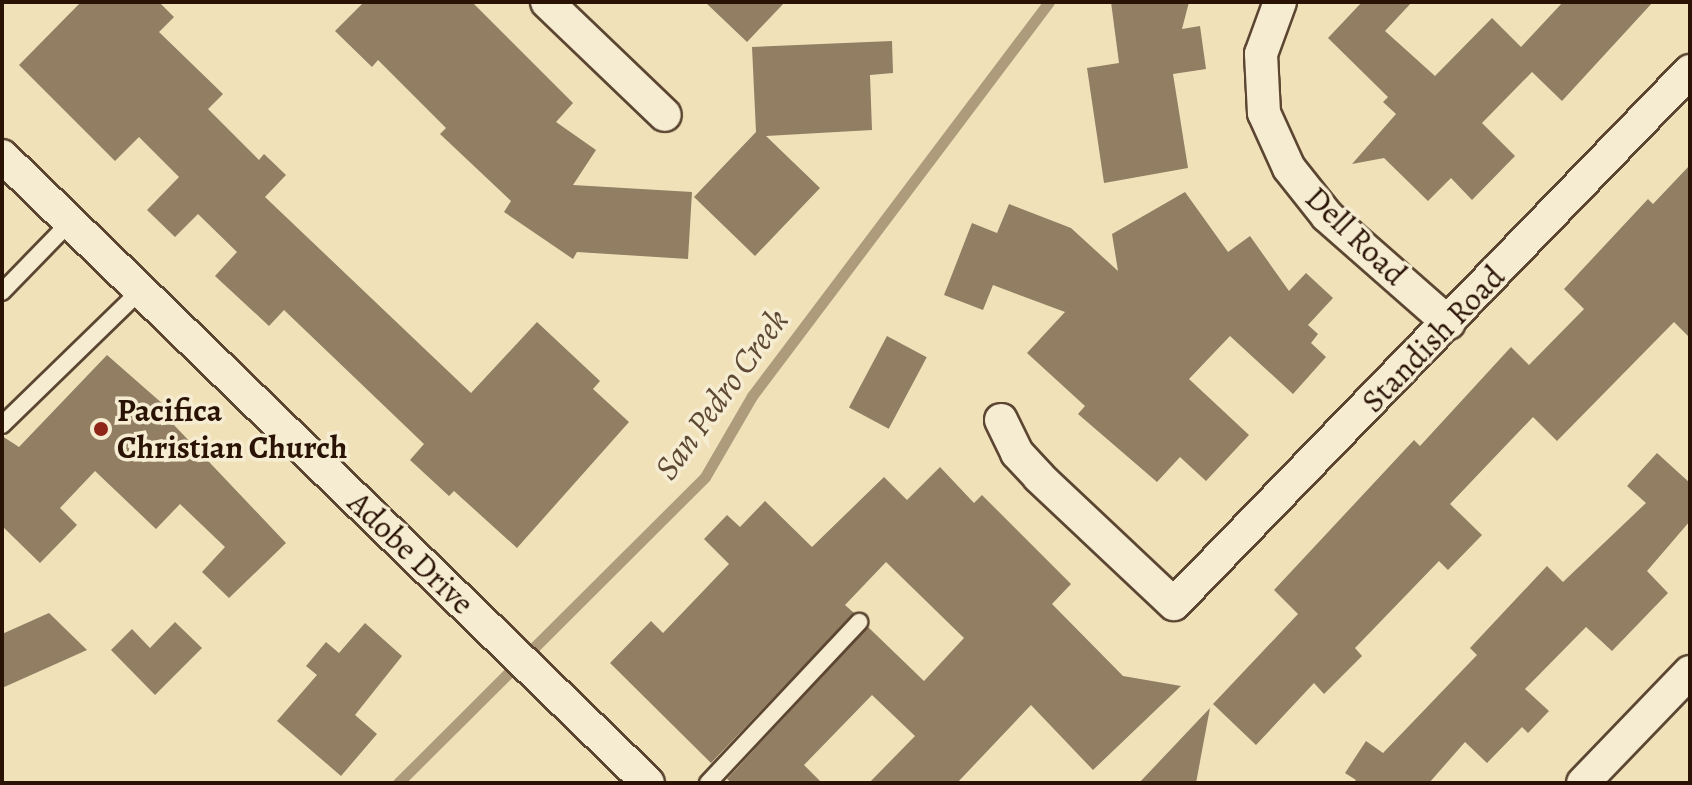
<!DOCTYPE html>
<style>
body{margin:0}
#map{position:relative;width:1692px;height:785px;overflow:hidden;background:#f0e1b9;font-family:Alegreya,serif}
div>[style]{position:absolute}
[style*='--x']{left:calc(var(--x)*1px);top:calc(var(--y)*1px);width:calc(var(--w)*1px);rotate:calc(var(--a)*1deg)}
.stream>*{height:11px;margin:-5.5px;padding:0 5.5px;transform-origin:5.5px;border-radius:5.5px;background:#ad9b7c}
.building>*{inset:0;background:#917e63;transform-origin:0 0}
.roads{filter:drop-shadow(2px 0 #5c4632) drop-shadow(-2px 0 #5c4632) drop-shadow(0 2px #5c4632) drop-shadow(0 -2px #5c4632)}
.lane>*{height:16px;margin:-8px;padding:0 8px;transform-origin:8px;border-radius:8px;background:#f5ecd2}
.street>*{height:32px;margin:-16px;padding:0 16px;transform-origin:16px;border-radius:16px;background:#f5ecd2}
.dots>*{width:22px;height:22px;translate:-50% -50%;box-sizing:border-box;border:4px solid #f5ecd2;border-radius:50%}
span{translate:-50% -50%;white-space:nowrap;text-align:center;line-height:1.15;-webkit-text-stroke:7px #f5ecd2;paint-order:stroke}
.street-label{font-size:32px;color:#2a1305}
.poi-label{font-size:32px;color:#2a1305;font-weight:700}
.left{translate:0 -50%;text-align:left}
.water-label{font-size:34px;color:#5e4935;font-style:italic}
.frame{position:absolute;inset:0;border:4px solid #2a1305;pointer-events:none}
</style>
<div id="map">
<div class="stream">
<div style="--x:398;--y:783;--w:433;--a:-44.9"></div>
<div style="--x:705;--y:477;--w:94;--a:-59.9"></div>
<div style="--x:752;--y:396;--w:493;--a:-53"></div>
</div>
<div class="building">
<div style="clip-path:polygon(81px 2px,159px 2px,174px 17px,159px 32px,223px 94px,208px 109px,259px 160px,264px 154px,286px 175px,265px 197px,471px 393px,537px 322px,600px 381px,593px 389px,629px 422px,517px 548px,454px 491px,449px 496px,410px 460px,424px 444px,284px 310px,269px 326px,215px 276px,237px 252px,198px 214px,175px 237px,147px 210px,179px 177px,139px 137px,115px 161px,19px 65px)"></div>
<div style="clip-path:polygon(364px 2px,472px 2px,573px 103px,556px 122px,596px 150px,573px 185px,692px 192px,688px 259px,577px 252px,573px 259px,504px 212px,511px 201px,440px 134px,446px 128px,378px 60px,372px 67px,335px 31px)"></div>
<div style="clip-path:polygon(705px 2px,785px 2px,747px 42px)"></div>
<div style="clip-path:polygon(1111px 2px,1189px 2px,1182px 29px,1200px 26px,1206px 69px,1173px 74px,1188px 168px,1104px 183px,1087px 68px,1119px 63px)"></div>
<div style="clip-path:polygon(1362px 2px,1412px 2px,1385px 31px,1435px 76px,1492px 18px,1521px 47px,1563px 2px,1653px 2px,1562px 101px,1532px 72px,1482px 123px,1515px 156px,1472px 200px,1451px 178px,1428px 201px,1384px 158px,1352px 164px,1396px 114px,1383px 102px,1388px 97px,1328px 38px)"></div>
<div style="clip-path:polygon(892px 41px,893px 73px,870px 75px,872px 130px,766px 136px,820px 188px,755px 256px,694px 197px,756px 132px,752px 47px)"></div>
<div style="clip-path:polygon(1690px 165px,1690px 338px,1674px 322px,1557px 441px,1533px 417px,1450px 504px,1482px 535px,1448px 570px,1439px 561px,1355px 648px,1362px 656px,1324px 694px,1314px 683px,1256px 745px,1213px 704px,1298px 614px,1274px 590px,1414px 440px,1420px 446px,1511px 347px,1529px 365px,1584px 309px,1564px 289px,1648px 199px,1653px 204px)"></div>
<div style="clip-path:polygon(1185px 192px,1228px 252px,1250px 236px,1289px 291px,1306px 273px,1333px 298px,1308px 325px,1318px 334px,1311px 343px,1326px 357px,1293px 394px,1230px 336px,1189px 379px,1249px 435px,1206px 481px,1180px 457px,1157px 482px,1078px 414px,1085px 406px,1027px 353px,1065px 312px,993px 285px,983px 310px,944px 295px,972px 223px,997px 233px,1009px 204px,1071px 228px,1118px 271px,1112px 234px)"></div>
<div style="left:887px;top:336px;width:45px;height:81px;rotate:28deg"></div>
<div style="clip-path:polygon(107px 355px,180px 419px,174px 425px,286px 543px,229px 598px,202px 572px,225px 547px,180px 504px,156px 529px,95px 471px,60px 508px,77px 525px,40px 563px,2px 526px,2px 436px,19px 447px)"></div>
<div style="clip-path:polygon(1657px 453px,1690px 483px,1690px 521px,1647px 571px,1668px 593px,1612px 651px,1586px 627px,1525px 689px,1549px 711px,1528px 733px,1522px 727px,1487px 763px,1465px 742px,1429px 783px,1353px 783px,1356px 780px,1345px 773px,1366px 741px,1383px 753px,1477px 655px,1470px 648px,1547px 566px,1563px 582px,1646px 503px,1627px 486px)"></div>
<div style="clip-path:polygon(940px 467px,974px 503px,982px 495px,1071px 584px,1052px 604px,1123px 676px,1181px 686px,1093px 770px,1031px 705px,957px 783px,869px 783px,915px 736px,872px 695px,804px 765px,822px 783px,732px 783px,727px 779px,868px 627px,924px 681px,964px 638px,886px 562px,845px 605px,854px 613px,711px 763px,610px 663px,651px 621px,663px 633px,729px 564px,704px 539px,727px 515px,740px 527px,765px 501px,812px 547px,884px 477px,907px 500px)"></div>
<div style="clip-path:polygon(49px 613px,87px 650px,2px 688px,2px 634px)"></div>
<div style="clip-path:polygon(175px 622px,202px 648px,155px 695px,111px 650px,132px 629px,150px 648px)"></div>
<div style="clip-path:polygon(365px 623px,402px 656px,355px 715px,377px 734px,341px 776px,277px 721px,317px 675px,306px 666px,326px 642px,339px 653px)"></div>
<div style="clip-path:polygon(1210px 708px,1196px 783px,1139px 783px)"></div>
</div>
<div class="roads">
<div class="lane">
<div style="--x:2;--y:292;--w:98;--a:-45.8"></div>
<div style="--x:2;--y:425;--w:192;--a:-44.2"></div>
<div style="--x:708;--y:783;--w:221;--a:-46.8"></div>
</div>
<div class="street">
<div style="--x:547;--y:2;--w:163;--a:43.8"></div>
<div style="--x:1280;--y:2;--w:55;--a:110.1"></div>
<div style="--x:1261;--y:54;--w:59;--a:87.1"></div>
<div style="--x:1264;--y:113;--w:60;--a:65.6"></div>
<div style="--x:1289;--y:168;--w:61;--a:51.6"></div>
<div style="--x:1327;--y:216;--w:162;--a:41.3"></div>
<div style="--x:2;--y:156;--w:900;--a:44.14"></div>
<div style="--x:1001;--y:420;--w:37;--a:64"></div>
<div style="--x:1017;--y:453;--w:33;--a:47"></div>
<div style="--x:1039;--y:477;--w:185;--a:43.3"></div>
<div style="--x:1174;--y:604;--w:742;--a:-45.93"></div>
<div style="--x:1583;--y:783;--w:154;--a:-46.1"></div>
</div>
</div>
<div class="dots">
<div style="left:101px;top:429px;background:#8f2418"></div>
</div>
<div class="street-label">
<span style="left:1356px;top:236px;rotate:44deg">Dell Road</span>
<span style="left:1433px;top:339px;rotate:-46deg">Standish Road</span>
<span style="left:411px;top:553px;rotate:44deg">Adobe Drive</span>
</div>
<div class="poi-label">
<span class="left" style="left:117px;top:429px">Pacifica<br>Christian Church</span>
</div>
<div class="water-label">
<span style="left:721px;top:394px;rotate:-54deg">San Pedro Creek</span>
</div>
<div class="frame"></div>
</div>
